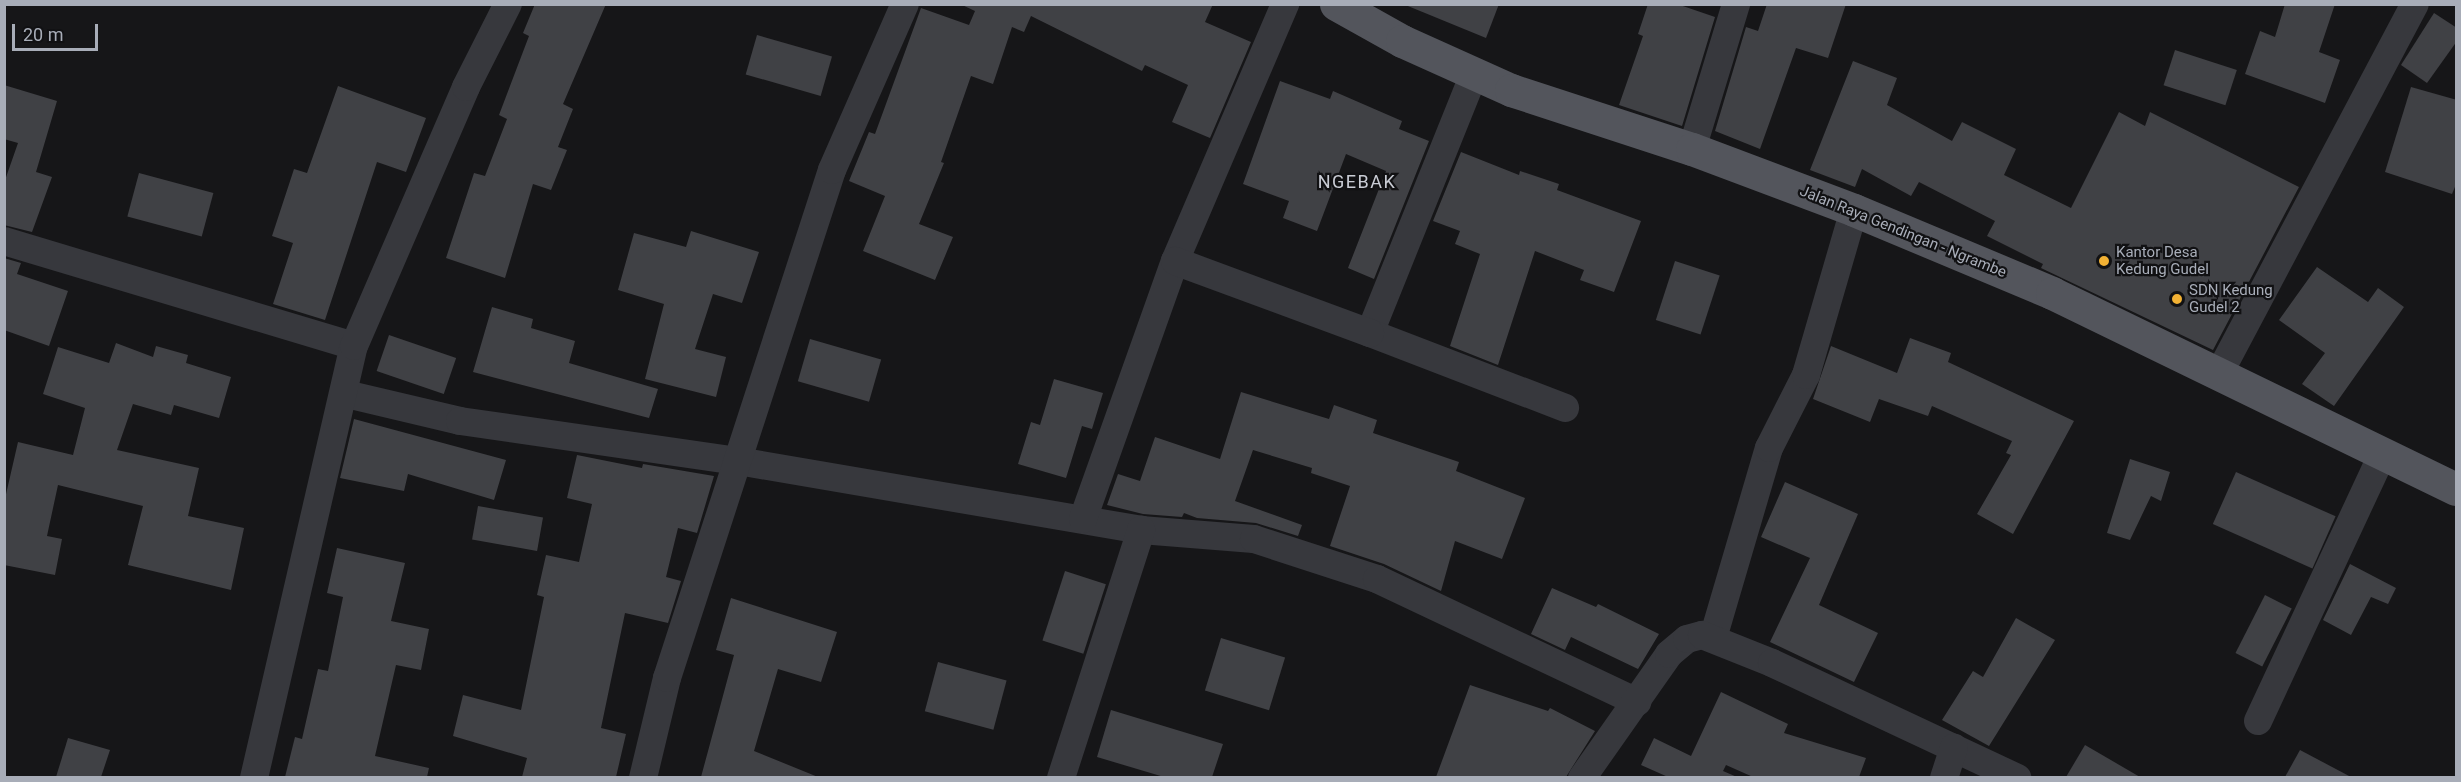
<!DOCTYPE html>
<style>
body{margin:0}
#map{position:relative;width:2461px;height:782px;overflow:hidden;background:#161618;font-family:Roboto,sans-serif}
div>[style]{position:absolute}
[style*='--x']{left:calc(var(--x)*1px);top:calc(var(--y)*1px);width:calc(var(--w)*1px);rotate:calc(var(--a)*1deg)}
.building>*{inset:0;background:#404145;transform-origin:0 0}
.minor>*{height:28px;margin:-14px;padding:0 14px;transform-origin:14px;border-radius:14px;background:#37383d}
.major>*{height:33px;margin:-16.5px;padding:0 16.5px;transform-origin:16.5px;border-radius:16.5px;background:#53555c}
.dots>*{width:16px;height:16px;translate:-50% -50%;box-sizing:border-box;border:3px solid #111113;border-radius:50%}
span{translate:-50% -50%;white-space:nowrap;text-align:center;line-height:1.15;-webkit-text-stroke:4.5px #111113;paint-order:stroke}
.street-label{font-size:15px;color:#a8adb8}
.poi-label{font-size:15px;color:#a8adb8}
.left{translate:0 -50%;text-align:left}
.quarter-label{font-size:18px;color:#c9ccd4;letter-spacing:1.5px}
.frame{position:absolute;inset:0;border:6px solid #a8adb8;pointer-events:none}
.scale{position:absolute;left:12px;top:24px;width:86px;height:27px;box-sizing:border-box;border:3px solid #a8adb8;border-top:0;padding-left:8px;font-size:18px;line-height:21px;white-space:nowrap;color:#a8adb8;-webkit-text-stroke:4px #111113;paint-order:stroke}
</style>
<div id="map">
<div class="building">
<div style="clip-path:polygon(535px 4px,606px 4px,563px 104px,573px 109px,558px 147px,567px 150px,551px 190px,533px 184px,505px 278px,446px 258px,474px 173px,485px 176px,507px 119px,499px 115px,529px 36px,523px 33px)"></div>
<div style="clip-path:polygon(960px 4px,1213px 4px,1205px 22px,1251px 42px,1210px 138px,1172px 122px,1188px 85px,1145px 65px,1142px 71px,1031px 16px,1024px 32px,1012px 27px,993px 84px,971px 76px,941px 162px,944px 163px,919px 224px,953px 237px,935px 280px,863px 251px,885px 196px,849px 181px,869px 132px,875px 134px,921px 8px,969px 25px,975px 11px)"></div>
<div style="clip-path:polygon(1403px 4px,1499px 4px,1486px 38px)"></div>
<div style="clip-path:polygon(1648px 4px,1677px 4px,1715px 17px,1682px 126px,1619px 105px,1643px 36px,1638px 34px)"></div>
<div style="clip-path:polygon(1767px 4px,1846px 4px,1828px 58px,1796px 48px,1760px 149px,1715px 131px,1746px 27px,1758px 31px)"></div>
<div style="clip-path:polygon(2285px 4px,2335px 4px,2319px 52px,2340px 60px,2325px 103px,2245px 74px,2260px 31px,2275px 37px)"></div>
<div style="clip-path:polygon(2434px 13px,2457px 28px,2457px 41px,2427px 83px,2401px 65px)"></div>
<div style="left:757px;top:35px;width:78px;height:41px;rotate:16deg"></div>
<div style="left:2175px;top:50px;width:65px;height:37px;rotate:18deg"></div>
<div style="clip-path:polygon(1853px 61px,1897px 78px,1887px 105px,1952px 141px,1962px 122px,2016px 149px,2004px 175px,2071px 208px,2119px 112px,2145px 126px,2150px 112px,2299px 187px,2213px 350px,2041px 268px,2043px 264px,1987px 236px,1995px 221px,1919px 182px,1911px 196px,1862px 169px,1855px 187px,1810px 170px)"></div>
<div style="clip-path:polygon(1280px 81px,1330px 99px,1333px 91px,1402px 121px,1399px 129px,1429px 141px,1374px 279px,1348px 268px,1386px 171px,1346px 154px,1317px 231px,1283px 218px,1289px 201px,1243px 184px)"></div>
<div style="clip-path:polygon(4px 85px,57px 101px,36px 172px,52px 177px,32px 232px,4px 225px,4px 183px,18px 143px,4px 139px)"></div>
<div style="clip-path:polygon(338px 86px,426px 118px,406px 172px,377px 162px,325px 320px,273px 304px,293px 243px,272px 236px,294px 169px,307px 173px)"></div>
<div style="clip-path:polygon(2411px 87px,2457px 100px,2457px 182px,2452px 194px,2385px 172px)"></div>
<div style="clip-path:polygon(1461px 152px,1519px 175px,1520px 171px,1559px 184px,1557px 190px,1641px 221px,1614px 292px,1580px 280px,1584px 270px,1535px 251px,1498px 365px,1450px 346px,1480px 254px,1455px 244px,1460px 231px,1433px 221px)"></div>
<div style="left:139px;top:173px;width:77px;height:45px;rotate:15deg"></div>
<div style="clip-path:polygon(691px 231px,759px 252px,742px 303px,713px 294px,695px 349px,726px 357px,716px 397px,645px 379px,664px 304px,618px 290px,634px 233px,686px 247px)"></div>
<div style="clip-path:polygon(4px 258px,21px 263px,17px 274px,68px 291px,49px 346px,4px 330px)"></div>
<div style="left:1675px;top:261px;width:47px;height:62px;rotate:18deg"></div>
<div style="clip-path:polygon(2317px 267px,2368px 302px,2378px 288px,2404px 307px,2334px 406px,2302px 384px,2325px 353px,2279px 320px)"></div>
<div style="clip-path:polygon(492px 307px,533px 319px,531px 328px,575px 341px,569px 363px,658px 389px,649px 418px,473px 372px)"></div>
<div style="left:389px;top:335px;width:71px;height:38px;rotate:19deg"></div>
<div style="clip-path:polygon(1910px 338px,1951px 353px,1948px 362px,2074px 421px,2013px 534px,1977px 514px,2011px 455px,2006px 453px,2012px 441px,1932px 406px,1928px 416px,1879px 399px,1870px 422px,1813px 399px,1831px 346px,1897px 373px)"></div>
<div style="left:810px;top:339px;width:74px;height:44px;rotate:16deg"></div>
<div style="clip-path:polygon(116px 343px,153px 357px,156px 346px,188px 355px,186px 363px,231px 377px,219px 418px,174px 405px,171px 415px,133px 404px,117px 450px,199px 468px,188px 516px,244px 528px,231px 590px,128px 565px,143px 506px,58px 485px,47px 536px,62px 539px,55px 575px,4px 565px,4px 503px,18px 442px,73px 455px,85px 408px,43px 394px,58px 347px,109px 363px)"></div>
<div style="clip-path:polygon(1054px 379px,1103px 393px,1092px 429px,1082px 426px,1066px 478px,1018px 464px,1031px 422px,1040px 425px)"></div>
<div style="clip-path:polygon(1241px 392px,1329px 419px,1334px 405px,1377px 420px,1373px 433px,1459px 462px,1456px 471px,1525px 498px,1502px 559px,1455px 541px,1441px 591px,1384px 564px,1330px 546px,1350px 486px,1311px 473px,1312px 468px,1253px 450px,1235px 501px,1302px 525px,1298px 536px,1256px 523px,1197px 518px,1184px 513px,1182px 517px,1143px 514px,1107px 505px,1118px 474px,1140px 481px,1155px 437px,1220px 459px)"></div>
<div style="clip-path:polygon(354px 419px,506px 460px,494px 500px,408px 474px,404px 491px,340px 478px)"></div>
<div style="clip-path:polygon(577px 455px,642px 468px,643px 464px,714px 476px,697px 533px,678px 528px,666px 577px,681px 581px,668px 623px,625px 613px,601px 728px,626px 734px,616px 777px,522px 777px,527px 758px,453px 736px,463px 695px,521px 710px,544px 597px,537px 595px,546px 555px,579px 562px,592px 504px,567px 498px)"></div>
<div style="clip-path:polygon(2130px 459px,2170px 472px,2161px 501px,2151px 496px,2130px 540px,2107px 533px)"></div>
<div style="left:2236px;top:472px;width:109px;height:57px;rotate:24deg"></div>
<div style="clip-path:polygon(1785px 482px,1858px 514px,1819px 605px,1878px 633px,1854px 682px,1770px 642px,1810px 558px,1761px 537px)"></div>
<div style="left:478px;top:506px;width:66px;height:34px;rotate:10deg"></div>
<div style="clip-path:polygon(337px 548px,405px 563px,391px 621px,429px 629px,421px 670px,396px 665px,375px 756px,429px 768px,427px 777px,285px 777px,295px 737px,302px 739px,318px 669px,328px 671px,343px 597px,327px 593px)"></div>
<div style="clip-path:polygon(2350px 564px,2396px 588px,2388px 604px,2371px 597px,2351px 635px,2323px 620px)"></div>
<div style="left:1065px;top:571px;width:43px;height:73px;rotate:18deg"></div>
<div style="clip-path:polygon(1552px 588px,1596px 607px,1598px 604px,1659px 634px,1638px 669px,1571px 637px,1565px 650px,1531px 634px)"></div>
<div style="left:2265px;top:595px;width:30px;height:65px;rotate:27deg"></div>
<div style="clip-path:polygon(731px 598px,837px 632px,821px 682px,778px 669px,754px 751px,818px 777px,701px 777px,734px 655px,716px 650px)"></div>
<div style="clip-path:polygon(2016px 618px,2055px 640px,1989px 746px,1942px 720px,1973px 671px,1983px 677px)"></div>
<div style="left:1221px;top:638px;width:67px;height:55px;rotate:17deg"></div>
<div style="left:938px;top:662px;width:71px;height:51px;rotate:15deg"></div>
<div style="clip-path:polygon(1470px 685px,1548px 711px,1550px 708px,1595px 731px,1566px 777px,1436px 777px)"></div>
<div style="clip-path:polygon(1721px 692px,1788px 724px,1784px 733px,1866px 758px,1859px 777px,1753px 777px,1726px 765px,1723px 771px,1737px 777px,1668px 777px,1641px 765px,1654px 738px,1691px 756px)"></div>
<div style="clip-path:polygon(1111px 710px,1223px 744px,1212px 777px,1164px 777px,1097px 757px)"></div>
<div style="clip-path:polygon(68px 738px,110px 750px,101px 777px,56px 777px)"></div>
<div style="clip-path:polygon(2085px 745px,2140px 777px,2066px 777px)"></div>
<div style="clip-path:polygon(2300px 750px,2351px 777px,2285px 777px)"></div>
</div>
<div class="minor">
<div style="--x:1474;--y:74;--w:279;--a:111.9"></div>
<div style="--x:1370;--y:333;--w:209;--a:21"></div>
<div style="--x:1692;--y:149;--w:152;--a:-73.1"></div>
<div style="--x:4;--y:241;--w:365;--a:16.7"></div>
<div style="--x:1175;--y:261;--w:280;--a:-66.8"></div>
<div style="--x:2220;--y:372;--w:416;--a:-62.1"></div>
<div style="--x:346;--y:394;--w:117;--a:13.3"></div>
<div style="--x:460;--y:421;--w:281;--a:8.2"></div>
<div style="--x:738;--y:461;--w:409;--a:9.7"></div>
<div style="--x:1141;--y:530;--w:113;--a:4.6"></div>
<div style="--x:1254;--y:539;--w:129;--a:18"></div>
<div style="--x:1377;--y:579;--w:288;--a:25.3"></div>
<div style="--x:1083;--y:519;--w:274;--a:-70.4"></div>
<div style="--x:1175;--y:261;--w:208;--a:20.3"></div>
<div style="--x:1713;--y:638;--w:198;--a:-73.6"></div>
<div style="--x:1769;--y:448;--w:82;--a:-63.1"></div>
<div style="--x:1806;--y:375;--w:172;--a:-73.8"></div>
<div style="--x:2258;--y:721;--w:296;--a:-65"></div>
<div style="--x:254;--y:778;--w:443;--a:-77"></div>
<div style="--x:354;--y:346;--w:282;--a:-66.6"></div>
<div style="--x:466;--y:87;--w:93;--a:-63.2"></div>
<div style="--x:643;--y:778;--w:103;--a:-76.5"></div>
<div style="--x:667;--y:678;--w:534;--a:-72.01"></div>
<div style="--x:832;--y:170;--w:181;--a:-66.3"></div>
<div style="--x:1061;--y:778;--w:261;--a:-72.1"></div>
<div style="--x:1582;--y:778;--w:151;--a:-54.9"></div>
<div style="--x:1669;--y:654;--w:23;--a:-40"></div>
<div style="--x:1687;--y:639;--w:16;--a:-15"></div>
<div style="--x:1702;--y:635;--w:75;--a:21.8"></div>
<div style="--x:1772;--y:663;--w:271;--a:25.1"></div>
<div style="--x:1944;--y:778;--w:32;--a:-72"></div>
</div>
<div class="major">
<div style="--x:1336;--y:4;--w:76;--a:29.3"></div>
<div style="--x:1402;--y:41;--w:120;--a:24.2"></div>
<div style="--x:1511;--y:90;--w:190;--a:18.1"></div>
<div style="--x:1692;--y:149;--w:173;--a:20.6"></div>
<div style="--x:1854;--y:210;--w:215;--a:22.7"></div>
<div style="--x:2052;--y:293;--w:449;--a:25.9"></div>
</div>
<div class="dots">
<div style="left:2104px;top:261px;background:#f2b134"></div>
<div style="left:2177px;top:299px;background:#f2b134"></div>
</div>
<div class="street-label">
<span style="left:1903px;top:232px;rotate:22deg">Jalan Raya Gendingan - Ngrambe</span>
</div>
<div class="poi-label">
<span class="left" style="left:2116px;top:261px">Kantor Desa<br>Kedung Gudel</span>
<span class="left" style="left:2189px;top:299px">SDN Kedung<br>Gudel 2</span>
</div>
<div class="quarter-label">
<span style="left:1357px;top:182px">NGEBAK</span>
</div>
<div class="frame"></div>
<div class="scale">20 m</div>
</div>
